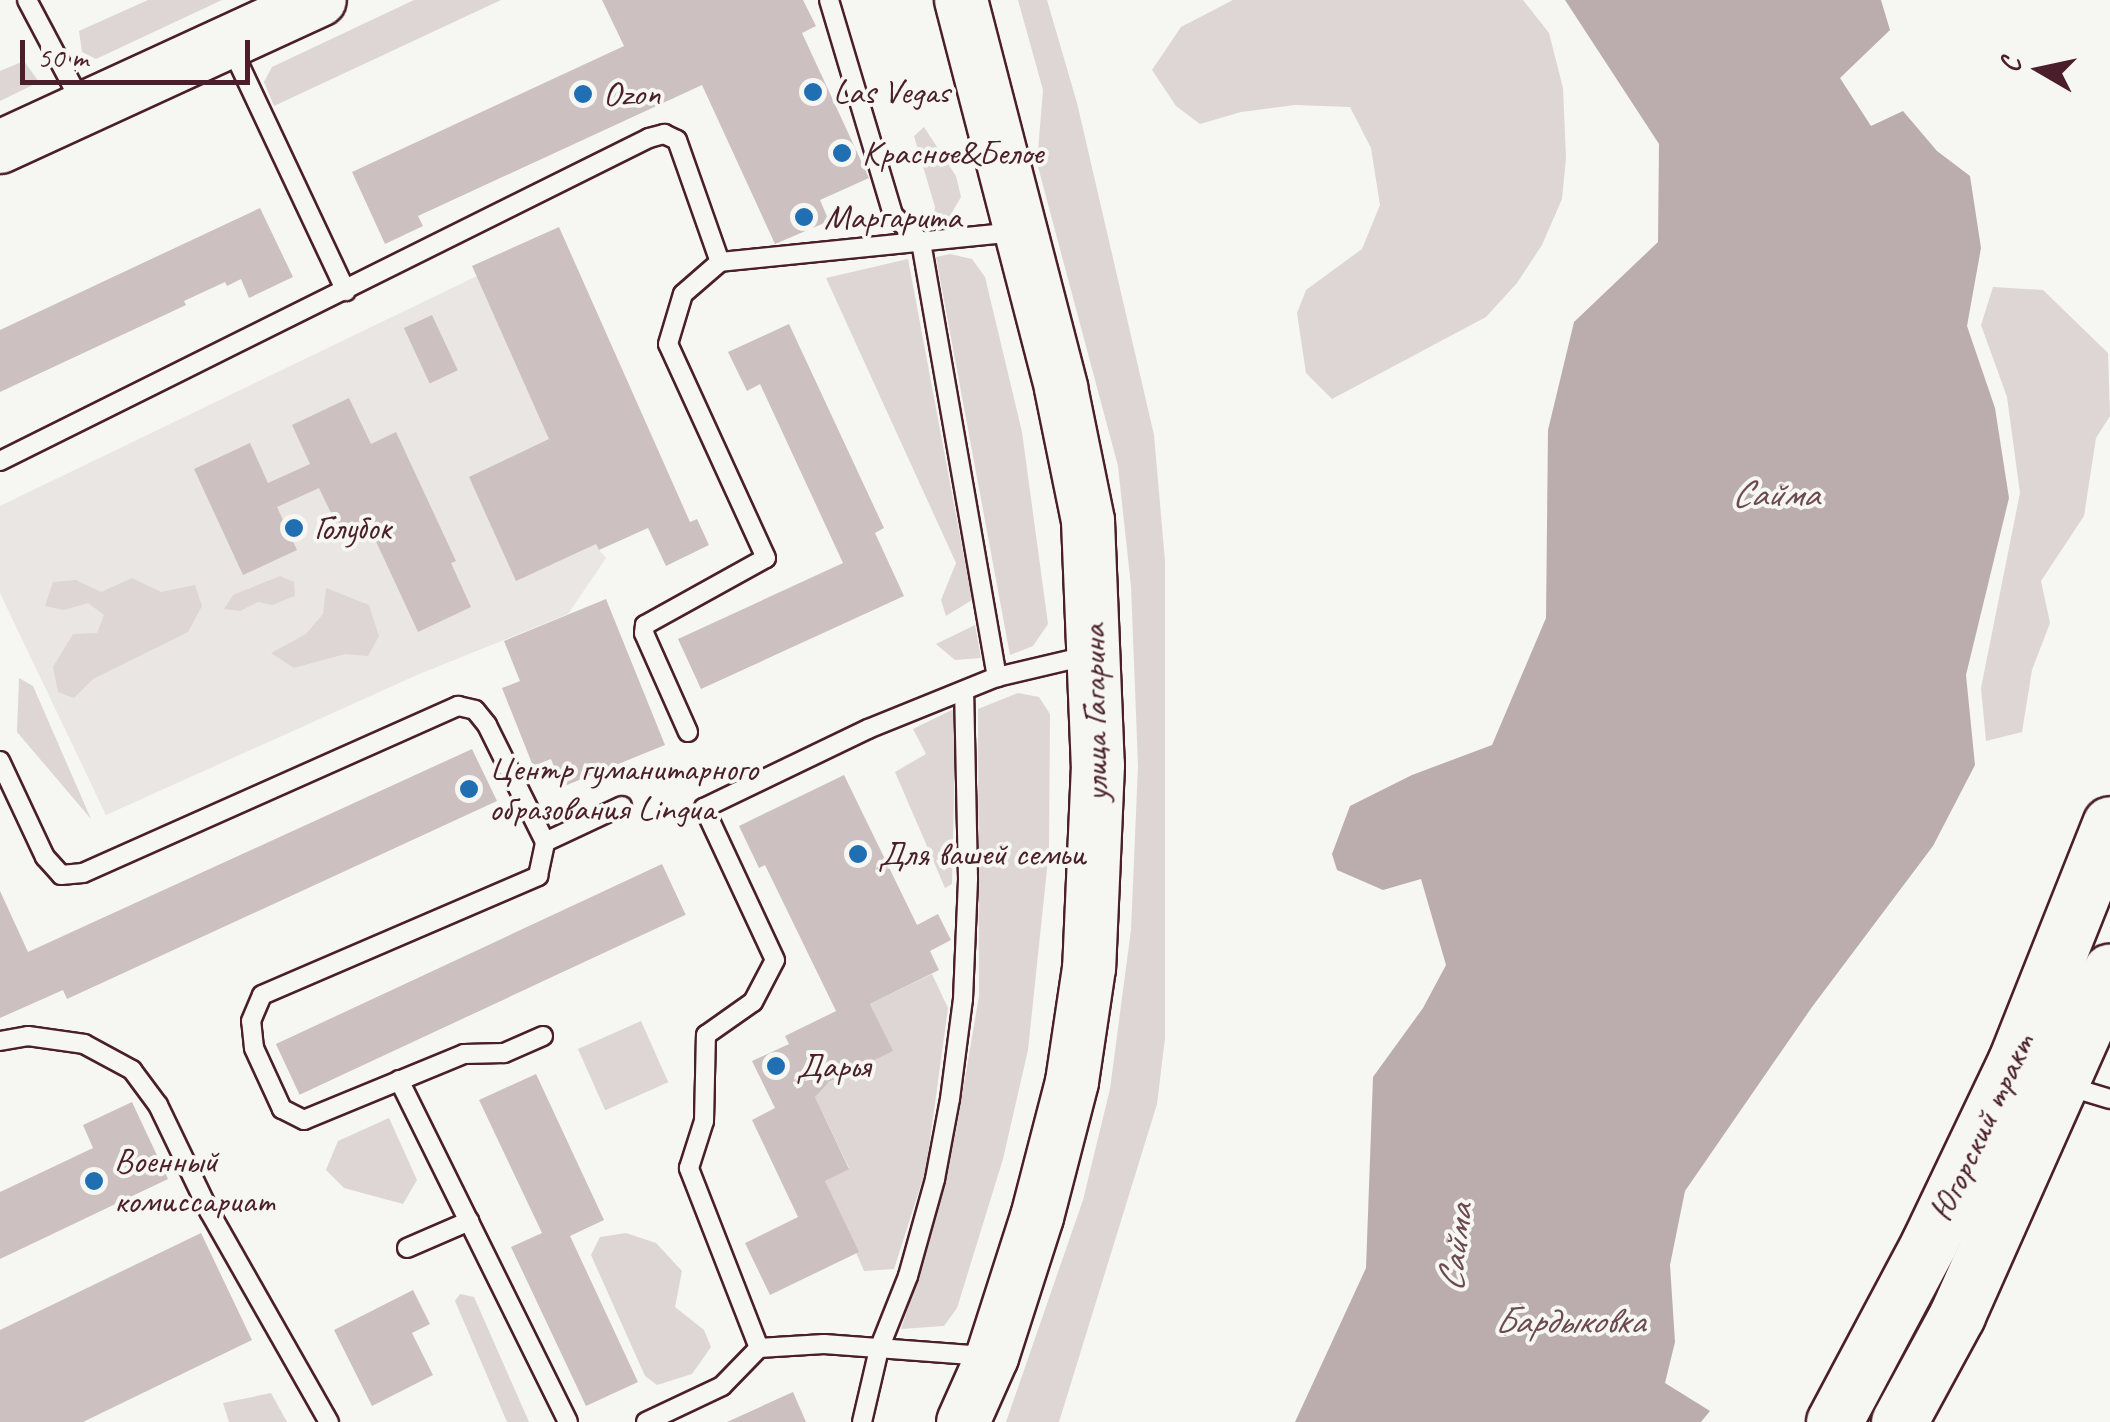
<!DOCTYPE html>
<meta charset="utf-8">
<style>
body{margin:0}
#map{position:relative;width:2110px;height:1422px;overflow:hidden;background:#f6f6f2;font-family:Caveat,sans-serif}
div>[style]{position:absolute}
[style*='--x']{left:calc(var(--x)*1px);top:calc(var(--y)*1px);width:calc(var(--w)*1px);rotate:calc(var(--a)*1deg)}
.built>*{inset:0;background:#e9e6e3}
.green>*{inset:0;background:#ddd6d5;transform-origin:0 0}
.water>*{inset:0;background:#bbadae}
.building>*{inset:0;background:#ccc1c0;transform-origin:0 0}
.roads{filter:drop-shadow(2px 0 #4a1f2b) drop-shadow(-2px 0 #4a1f2b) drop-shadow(0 2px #4a1f2b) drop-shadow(0 -2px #4a1f2b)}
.service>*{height:18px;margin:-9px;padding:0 9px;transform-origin:9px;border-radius:9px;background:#f6f6f2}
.secondary>*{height:52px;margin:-26px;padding:0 26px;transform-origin:26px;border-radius:26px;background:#f6f6f2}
.primary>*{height:55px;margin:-27.5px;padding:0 27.5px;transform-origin:27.5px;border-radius:27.5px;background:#f6f6f2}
.dots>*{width:28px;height:28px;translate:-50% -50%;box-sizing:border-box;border:5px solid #f6f6f2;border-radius:50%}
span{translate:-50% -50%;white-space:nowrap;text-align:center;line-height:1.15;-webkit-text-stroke:8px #f6f6f2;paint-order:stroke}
.poi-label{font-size:35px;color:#4a1f2b}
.left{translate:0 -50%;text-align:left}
.street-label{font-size:35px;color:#4a1f2b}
.water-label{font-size:38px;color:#6c4a52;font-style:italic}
.north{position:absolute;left:1990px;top:20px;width:100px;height:100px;-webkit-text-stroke:8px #f6f6f2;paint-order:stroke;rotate:279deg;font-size:28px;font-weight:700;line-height:40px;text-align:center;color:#4a1f2b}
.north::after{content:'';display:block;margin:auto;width:35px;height:45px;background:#4a1f2b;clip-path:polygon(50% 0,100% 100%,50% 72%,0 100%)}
.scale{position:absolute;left:20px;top:40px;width:230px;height:45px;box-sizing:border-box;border:5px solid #4a1f2b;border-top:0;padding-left:12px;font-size:30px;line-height:35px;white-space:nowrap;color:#4a1f2b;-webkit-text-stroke:8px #f6f6f2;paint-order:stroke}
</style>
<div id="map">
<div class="built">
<div style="clip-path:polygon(477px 276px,599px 550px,606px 558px,568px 614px,417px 675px,106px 815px,0 593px,0 506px)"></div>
</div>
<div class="green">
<div style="clip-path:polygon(148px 0,222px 0,96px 59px,82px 52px,79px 31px)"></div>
<div style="clip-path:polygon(414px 0,501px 0,274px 106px,264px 82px,272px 67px)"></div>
<div style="clip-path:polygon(1018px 0,1047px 0,1077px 103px,1154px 435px,1165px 561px,1165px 1038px,1157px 1104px,1059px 1422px,1006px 1422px,1083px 1200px,1110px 1089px,1131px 930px,1138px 766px,1131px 586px,1118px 466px,1037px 163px,1043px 90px)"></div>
<div style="clip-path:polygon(1233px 0,1523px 0,1549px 33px,1563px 88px,1566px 158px,1562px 199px,1542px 245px,1517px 283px,1486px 317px,1332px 399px,1306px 373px,1297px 313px,1306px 290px,1362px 249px,1380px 205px,1371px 148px,1350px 107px,1295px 105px,1241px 112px,1200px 124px,1176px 106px,1152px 70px,1181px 27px)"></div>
<div style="clip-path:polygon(24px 61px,39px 82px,0 101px,0 71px)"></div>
<div style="clip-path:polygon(924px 127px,956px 176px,961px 197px,950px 216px,933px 225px,935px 207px,914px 136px)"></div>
<div style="clip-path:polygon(950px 254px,972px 259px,985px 277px,1022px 432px,1048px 624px,1033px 646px,1010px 655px,936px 257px)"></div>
<div style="clip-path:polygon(908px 259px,972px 600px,946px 616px,941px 600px,956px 563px,826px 278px)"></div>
<div style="clip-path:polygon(1993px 287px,2043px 290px,2108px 353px,2110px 416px,2096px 438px,2084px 516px,2041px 581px,2050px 623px,2032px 670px,2022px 732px,1986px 741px,1981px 688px,2020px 493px,2007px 397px,1981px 325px)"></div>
<div style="clip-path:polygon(280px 576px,294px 582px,295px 596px,272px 605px,258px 602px,240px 611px,224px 609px,233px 595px)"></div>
<div style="clip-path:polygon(132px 578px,161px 592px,195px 585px,202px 606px,188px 632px,93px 679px,74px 698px,58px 692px,53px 667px,73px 634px,97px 633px,104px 615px,88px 603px,64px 610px,45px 606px,53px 582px,76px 580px,101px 592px)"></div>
<div style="clip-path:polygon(326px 588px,369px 605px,379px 636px,368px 656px,345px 654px,294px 668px,271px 653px,306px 634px,323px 614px)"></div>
<div style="clip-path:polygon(975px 625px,981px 658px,955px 660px,936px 644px)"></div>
<div style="clip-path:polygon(19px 678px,33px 686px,91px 819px,17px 732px)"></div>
<div style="clip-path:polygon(1018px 693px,1039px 697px,1050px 714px,1049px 850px,1028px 1050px,1003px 1159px,957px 1308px,944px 1326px,901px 1329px,929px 1243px,956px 1131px,979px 996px,978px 709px)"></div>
<div style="clip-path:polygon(956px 708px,952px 884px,945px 888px,895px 772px,926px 754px,913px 729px)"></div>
<div style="clip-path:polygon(932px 974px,948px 1008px,926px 1169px,894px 1269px,864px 1271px,825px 1181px,849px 1168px,812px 1091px,892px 1051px,870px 1004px)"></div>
<div style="left:641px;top:1021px;width:67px;height:69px;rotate:66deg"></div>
<div style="clip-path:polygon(389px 1118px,417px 1180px,403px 1204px,344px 1188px,326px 1170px,338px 1141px)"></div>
<div style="clip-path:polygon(626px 1233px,656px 1243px,682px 1271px,675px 1307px,704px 1330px,711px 1347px,692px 1374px,657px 1385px,645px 1376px,591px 1255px,600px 1237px)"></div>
<div style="clip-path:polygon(460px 1294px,474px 1297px,529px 1422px,507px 1422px,455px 1301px)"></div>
<div style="clip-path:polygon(271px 1393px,287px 1422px,229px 1422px,223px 1403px)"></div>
</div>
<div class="water">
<div style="clip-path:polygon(1565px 0,1881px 0,1890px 30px,1840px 78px,1871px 126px,1903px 111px,1937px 151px,1970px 176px,1981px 248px,1967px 326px,1995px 408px,2009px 498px,1966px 675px,1975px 765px,1933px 846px,1812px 1007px,1685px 1191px,1670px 1265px,1675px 1342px,1665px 1383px,1710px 1411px,1701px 1422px,1295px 1422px,1366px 1268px,1373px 1077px,1423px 1008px,1446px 965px,1421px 879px,1383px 890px,1337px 870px,1332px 854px,1350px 806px,1412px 775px,1492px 745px,1546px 618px,1548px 430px,1574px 322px,1658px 242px,1659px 144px)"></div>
</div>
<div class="building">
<div style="clip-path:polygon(602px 0,803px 0,816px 26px,802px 33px,869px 178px,820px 200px,829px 221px,775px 244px,702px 85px,418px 216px,423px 226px,385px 244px,352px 172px,624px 46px)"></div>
<div style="clip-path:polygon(260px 208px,293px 277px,249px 298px,241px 279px,227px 286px,225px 282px,184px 301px,186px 305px,0 392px,0 330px)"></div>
<div style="clip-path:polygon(559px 227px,690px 522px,697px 519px,709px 545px,666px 566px,648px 528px,599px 550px,596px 544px,516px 581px,469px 477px,549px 439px,472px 266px)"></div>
<div style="left:432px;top:315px;width:61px;height:31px;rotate:65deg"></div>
<div style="clip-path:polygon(789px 324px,884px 528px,875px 533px,904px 596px,701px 689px,678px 639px,843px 563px,760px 384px,747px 391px,728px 352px)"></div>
<div style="clip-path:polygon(349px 398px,371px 444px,396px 432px,456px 561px,451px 563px,471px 607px,418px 632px,367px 522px,341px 534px,319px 488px,277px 507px,297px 550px,243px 575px,194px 469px,250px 443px,268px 483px,310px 464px,292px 425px)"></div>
<div style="clip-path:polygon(606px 599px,665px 745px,562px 787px,551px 759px,533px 766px,502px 688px,520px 681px,504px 641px)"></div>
<div style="clip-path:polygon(472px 749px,497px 801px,67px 999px,63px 990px,0 1018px,0 891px,28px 952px)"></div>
<div style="clip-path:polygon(844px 775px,917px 925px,938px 914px,951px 940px,930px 951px,939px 970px,870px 1004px,893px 1051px,829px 1082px,815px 1097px,849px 1169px,825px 1181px,859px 1252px,770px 1295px,745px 1243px,798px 1217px,752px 1120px,775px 1108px,752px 1061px,789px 1044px,785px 1036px,836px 1011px,765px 865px,759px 868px,739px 826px)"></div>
<div style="left:662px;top:864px;width:56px;height:426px;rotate:65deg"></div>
<div style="clip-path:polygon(536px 1074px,604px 1220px,570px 1236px,638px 1382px,586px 1406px,511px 1247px,542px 1233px,479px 1100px)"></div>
<div style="clip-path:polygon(132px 1102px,168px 1179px,0 1259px,0 1192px,93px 1148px,83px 1125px)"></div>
<div style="clip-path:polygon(201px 1233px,252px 1340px,83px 1422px,0 1422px,0 1330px)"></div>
<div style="clip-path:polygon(413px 1290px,430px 1324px,412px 1333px,433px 1375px,372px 1406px,334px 1330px)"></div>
<div style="clip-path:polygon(793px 1392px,806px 1422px,727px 1422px)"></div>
</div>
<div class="roads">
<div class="service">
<div style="--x:27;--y:0;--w:118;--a:62.1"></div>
<div style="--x:829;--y:0;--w:224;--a:73.4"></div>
<div style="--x:893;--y:215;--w:39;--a:44"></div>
<div style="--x:921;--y:242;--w:442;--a:80.1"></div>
<div style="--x:231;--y:47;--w:270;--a:64.8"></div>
<div style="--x:0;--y:461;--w:725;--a:-26.46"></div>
<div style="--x:649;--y:138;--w:16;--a:-15"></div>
<div style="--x:664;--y:134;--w:14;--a:25"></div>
<div style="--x:677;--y:140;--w:129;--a:70.6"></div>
<div style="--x:688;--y:732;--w:108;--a:-114"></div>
<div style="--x:644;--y:633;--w:8;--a:-83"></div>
<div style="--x:645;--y:625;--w:138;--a:-29"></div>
<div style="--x:766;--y:558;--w:235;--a:-114.6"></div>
<div style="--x:668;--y:344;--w:52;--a:-73.3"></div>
<div style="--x:683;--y:294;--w:49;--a:-40.9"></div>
<div style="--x:720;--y:262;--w:298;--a:-5.8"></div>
<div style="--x:0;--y:761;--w:106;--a:64.9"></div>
<div style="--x:45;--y:857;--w:24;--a:48"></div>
<div style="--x:61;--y:875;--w:22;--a:-5"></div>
<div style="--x:83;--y:873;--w:411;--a:-24"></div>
<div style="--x:458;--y:706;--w:17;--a:13"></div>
<div style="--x:475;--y:710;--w:19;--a:51"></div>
<div style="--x:487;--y:725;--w:131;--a:63.6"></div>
<div style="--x:543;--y:1036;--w:43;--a:156.4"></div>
<div style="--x:504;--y:1053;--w:40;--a:178.6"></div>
<div style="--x:464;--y:1054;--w:173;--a:157.6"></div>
<div style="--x:304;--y:1120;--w:25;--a:-153"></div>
<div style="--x:282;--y:1109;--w:67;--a:-114.7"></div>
<div style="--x:254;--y:1048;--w:27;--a:-96"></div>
<div style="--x:251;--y:1021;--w:28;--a:-67"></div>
<div style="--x:262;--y:995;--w:301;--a:-23.3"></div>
<div style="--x:538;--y:876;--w:35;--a:-78"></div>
<div style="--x:545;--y:842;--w:85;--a:-25.1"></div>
<div style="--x:0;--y:1041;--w:28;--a:-10"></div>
<div style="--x:28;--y:1036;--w:57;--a:8.1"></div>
<div style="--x:84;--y:1044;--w:55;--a:28.4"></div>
<div style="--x:132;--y:1070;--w:44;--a:53.4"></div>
<div style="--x:158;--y:1105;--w:118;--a:64.3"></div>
<div style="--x:209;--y:1211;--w:243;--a:60.4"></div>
<div style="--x:399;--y:1080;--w:381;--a:63.7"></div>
<div style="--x:2067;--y:1086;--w:45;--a:16.8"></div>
<div style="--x:407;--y:1248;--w:68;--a:-23.5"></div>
<div style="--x:759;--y:1348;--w:193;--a:-111.3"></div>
<div style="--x:689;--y:1168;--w:49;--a:-72.3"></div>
<div style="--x:704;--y:1121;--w:86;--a:-88.7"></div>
<div style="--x:706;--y:1035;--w:57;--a:-35.1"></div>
<div style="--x:753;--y:1002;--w:47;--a:-62.4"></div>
<div style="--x:775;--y:960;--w:168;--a:-115"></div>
<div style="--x:704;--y:808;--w:182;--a:-25.7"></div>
<div style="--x:868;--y:729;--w:139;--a:-22"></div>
<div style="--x:997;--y:677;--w:97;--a:-13.2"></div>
<div style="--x:646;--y:1422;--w:84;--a:-25.3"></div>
<div style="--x:722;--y:1386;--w:53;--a:-45.8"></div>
<div style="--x:759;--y:1348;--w:65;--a:-3.5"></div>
<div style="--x:824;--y:1344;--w:161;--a:4.3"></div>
<div style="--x:862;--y:1422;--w:75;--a:-76.9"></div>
<div style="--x:879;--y:1349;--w:79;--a:-68.3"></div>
<div style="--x:908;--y:1276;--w:101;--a:-74.4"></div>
<div style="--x:935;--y:1179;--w:81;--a:-79.4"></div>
<div style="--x:950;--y:1099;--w:101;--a:-82.6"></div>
<div style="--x:963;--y:999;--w:121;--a:-87.6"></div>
<div style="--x:968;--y:878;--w:186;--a:-91.2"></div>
</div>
<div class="secondary">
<div style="--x:961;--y:0;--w:401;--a:75.5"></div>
<div style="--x:1061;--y:388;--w:136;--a:78.5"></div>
<div style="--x:1088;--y:521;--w:244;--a:87.7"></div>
<div style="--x:1098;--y:765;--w:203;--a:92.5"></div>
<div style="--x:1089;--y:968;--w:115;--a:98.5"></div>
<div style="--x:1072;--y:1082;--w:139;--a:104.5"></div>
<div style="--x:1037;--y:1217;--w:147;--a:107.8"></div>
<div style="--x:992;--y:1357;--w:71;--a:114"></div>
<div style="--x:0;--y:147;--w:352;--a:-24.7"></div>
</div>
<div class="primary">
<div style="--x:1834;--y:1422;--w:203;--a:-62"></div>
<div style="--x:1929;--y:1243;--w:199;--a:-64.5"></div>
<div style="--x:2015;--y:1063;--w:257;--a:-68.3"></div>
<div style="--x:1899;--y:1422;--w:122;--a:-61.5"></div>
<div style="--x:1957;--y:1315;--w:376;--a:-66"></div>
</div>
</div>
<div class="dots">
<div style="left:813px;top:92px;background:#1f6fb2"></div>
<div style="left:583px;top:94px;background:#1f6fb2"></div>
<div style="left:842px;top:153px;background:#1f6fb2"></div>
<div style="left:804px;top:217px;background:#1f6fb2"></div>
<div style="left:294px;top:528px;background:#1f6fb2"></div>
<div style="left:469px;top:789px;background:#1f6fb2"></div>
<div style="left:858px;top:854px;background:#1f6fb2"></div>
<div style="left:776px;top:1066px;background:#1f6fb2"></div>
<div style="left:94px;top:1181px;background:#1f6fb2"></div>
</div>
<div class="poi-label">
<span class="left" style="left:833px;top:92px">Las Vegas</span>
<span class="left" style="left:603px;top:94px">Ozon</span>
<span class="left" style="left:862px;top:153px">Красное&amp;Белое</span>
<span class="left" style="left:824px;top:217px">Маргарита</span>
<span class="left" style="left:314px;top:528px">Голубок</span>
<span class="left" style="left:489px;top:789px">Центр гуманитарного<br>образования Lingua</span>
<span class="left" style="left:878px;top:854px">Для вашей семьи</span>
<span class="left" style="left:796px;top:1066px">Дарья</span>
<span class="left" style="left:114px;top:1181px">Военный<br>комиссариат</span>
</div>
<div class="street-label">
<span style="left:1095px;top:713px;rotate:-91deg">улица Гагарина</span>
<span style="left:1982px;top:1128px;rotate:-65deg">Югорский тракт</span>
</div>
<div class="water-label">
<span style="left:1775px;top:494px">Сайма</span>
<span style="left:1455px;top:1248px;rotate:-83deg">Сайма</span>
<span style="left:1569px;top:1321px">Бардыковка</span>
</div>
<div class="north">С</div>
<div class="scale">50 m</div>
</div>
